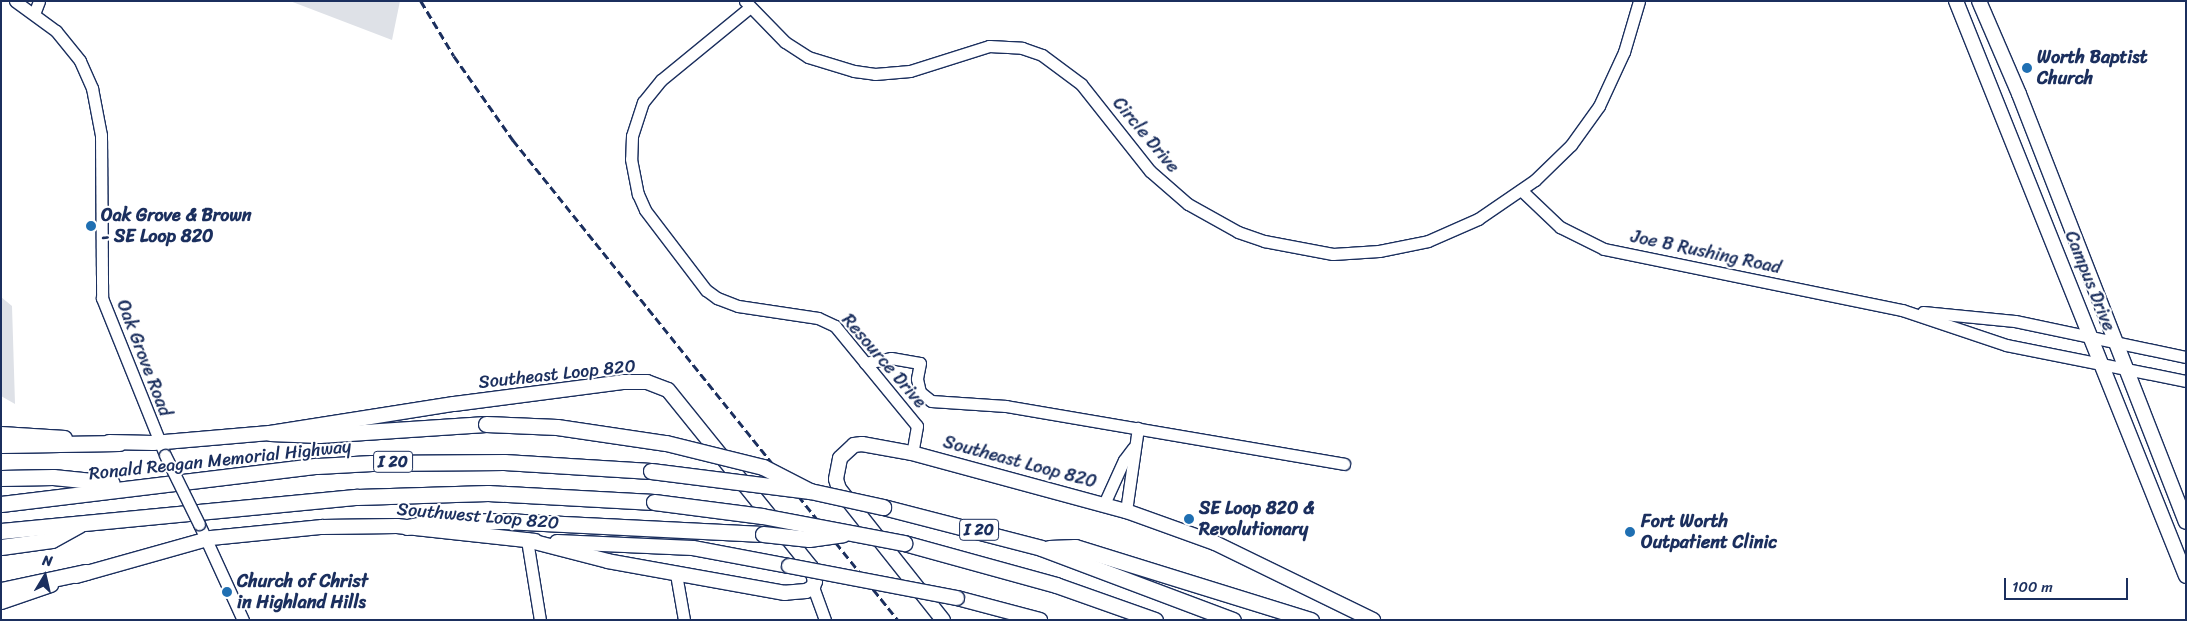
<!DOCTYPE html>
<style>
body{margin:0}
#map{position:relative;width:2187px;height:621px;overflow:hidden;background:#fff;font-family:Sriracha,sans-serif}
div>[style]{position:absolute}
[style*='--x']{left:calc(var(--x)*1px);top:calc(var(--y)*1px);width:calc(var(--w)*1px);rotate:calc(var(--a)*1deg)}
.green>*{inset:0;background:#dee1e7}
.roads{filter:drop-shadow(1px 0 #1b2f5e) drop-shadow(-1px 0 #1b2f5e) drop-shadow(0 1px #1b2f5e) drop-shadow(0 -1px #1b2f5e)}
.minor>*{height:11px;margin:-5.5px;padding:0 5.5px;transform-origin:5.5px;border-radius:5.5px;background:#fff}
.major>*{height:14px;margin:-7px;padding:0 7px;transform-origin:7px;border-radius:7px;background:#fff}
.highway>*{height:15px;margin:-7.5px;padding:0 7.5px;transform-origin:7.5px;border-radius:7.5px;background:#fff}
.rail>*{height:2.5px;margin-top:-1.25px;transform-origin:0;background:repeating-linear-gradient(90deg,#1b2f5e 0 8px,transparent 0 12px)}
.bridges{filter:drop-shadow(1px 0 #1b2f5e) drop-shadow(-1px 0 #1b2f5e) drop-shadow(0 1px #1b2f5e) drop-shadow(0 -1px #1b2f5e)}
.minor-bridge>*{height:11px;margin:-5.5px;padding:0 5.5px;transform-origin:5.5px;border-radius:5.5px;background:#fff}
.major-bridge>*{height:14px;margin:-7px;padding:0 7px;transform-origin:7px;border-radius:7px;background:#fff}
.highway-bridge>*{height:15px;margin:-7.5px;padding:0 7.5px;transform-origin:7.5px;border-radius:7.5px;background:#fff}
.dots>*{width:14px;height:14px;translate:-50% -50%;box-sizing:border-box;border:2px solid #fff;border-radius:50%}
span{translate:-50% -50%;white-space:nowrap;text-align:center;line-height:1.15;-webkit-text-stroke:4px #fff;paint-order:stroke}
.shield-label span{padding:1px 4px;background:#fff;border:1px solid;border-radius:4px;-webkit-text-stroke-width:0}
.shield-label{font-size:16px;color:#1b2f5e;font-weight:700}
.poi-label{font-size:18px;color:#1b2f5e;font-weight:700}
.left{translate:0 -50%;text-align:left}
.street-label{font-size:18px;color:#1b2f5e}
.frame{position:absolute;inset:0;border:2px solid #1b2f5e;pointer-events:none}
.north{position:absolute;left:20px;top:551px;width:50px;height:50px;-webkit-text-stroke:4px #fff;paint-order:stroke;rotate:9deg;font-size:14px;font-weight:700;line-height:20px;text-align:center;color:#1b2f5e}
.north::after{content:'';display:block;margin:auto;width:18px;height:22px;background:#1b2f5e;clip-path:polygon(50% 0,100% 100%,50% 72%,0 100%)}
.scale{position:absolute;left:2004px;top:578px;width:124px;height:22px;box-sizing:border-box;border:2px solid #1b2f5e;border-top:0;padding-left:6px;font-size:15px;line-height:18px;white-space:nowrap;color:#1b2f5e;-webkit-text-stroke:4px #fff;paint-order:stroke}
</style>
<div id="map">
<div class="green">
<div style="clip-path:polygon(290px 1px,400px 1px,392px 40px)"></div>
<div style="clip-path:polygon(1px 297px,12px 306px,15px 404px,1px 396px)"></div>
</div>
<div class="roads">
<div class="minor">
<div style="--x:15;--y:1;--w:51;--a:36.2"></div>
<div style="--x:56;--y:31;--w:38;--a:51"></div>
<div style="--x:80;--y:61;--w:30;--a:66"></div>
<div style="--x:92;--y:88;--w:48;--a:79.2"></div>
<div style="--x:101;--y:135;--w:163;--a:89.6"></div>
<div style="--x:102;--y:298;--w:164;--a:68.1"></div>
<div style="--x:745;--y:1;--w:57;--a:45.7"></div>
<div style="--x:785;--y:42;--w:27;--a:33"></div>
<div style="--x:808;--y:57;--w:48;--a:16.9"></div>
<div style="--x:854;--y:71;--w:21;--a:8"></div>
<div style="--x:875;--y:74;--w:35;--a:-5"></div>
<div style="--x:910;--y:71;--w:83;--a:-17.6"></div>
<div style="--x:989;--y:46;--w:33;--a:3"></div>
<div style="--x:1022;--y:48;--w:21;--a:19"></div>
<div style="--x:1042;--y:55;--w:49;--a:36.6"></div>
<div style="--x:1081;--y:84;--w:111;--a:51.6"></div>
<div style="--x:1150;--y:171;--w:50;--a:41"></div>
<div style="--x:1188;--y:204;--w:57;--a:29.2"></div>
<div style="--x:1238;--y:232;--w:28;--a:19"></div>
<div style="--x:1264;--y:241;--w:70;--a:10.7"></div>
<div style="--x:1333;--y:254;--w:46;--a:-3.7"></div>
<div style="--x:1379;--y:251;--w:50;--a:-11.5"></div>
<div style="--x:1428;--y:241;--w:55;--a:-23.7"></div>
<div style="--x:1478;--y:219;--w:69;--a:-34.4"></div>
<div style="--x:1535;--y:180;--w:50;--a:-44.2"></div>
<div style="--x:1571;--y:145;--w:48;--a:-54.3"></div>
<div style="--x:1599;--y:106;--w:60;--a:-65.2"></div>
<div style="--x:1624;--y:52;--w:53;--a:-73.6"></div>
<div style="--x:749;--y:8;--w:114;--a:140.7"></div>
<div style="--x:661;--y:80;--w:28;--a:129"></div>
<div style="--x:643;--y:102;--w:36;--a:108"></div>
<div style="--x:632;--y:136;--w:23;--a:92"></div>
<div style="--x:631;--y:159;--w:36;--a:79"></div>
<div style="--x:638;--y:194;--w:17;--a:66"></div>
<div style="--x:645;--y:210;--w:101;--a:52.7"></div>
<div style="--x:706;--y:290;--w:14;--a:36"></div>
<div style="--x:717;--y:298;--w:22;--a:21"></div>
<div style="--x:738;--y:306;--w:81;--a:8.5"></div>
<div style="--x:818;--y:318;--w:19;--a:25"></div>
<div style="--x:835;--y:326;--w:129;--a:50.6"></div>
<div style="--x:917;--y:426;--w:27;--a:100"></div>
<div style="--x:34;--y:14;--w:14;--a:-69"></div>
<div style="--x:1521;--y:190;--w:54;--a:43.5"></div>
<div style="--x:1560;--y:227;--w:49;--a:26.6"></div>
<div style="--x:1604;--y:249;--w:304;--a:11.6"></div>
<div style="--x:1902;--y:310;--w:110;--a:18.6"></div>
<div style="--x:2006;--y:345;--w:184;--a:11.3"></div>
<div style="--x:1923;--y:312;--w:92;--a:5.6"></div>
<div style="--x:2015;--y:321;--w:175;--a:11.9"></div>
<div style="--x:865;--y:363;--w:26;--a:-11"></div>
<div style="--x:891;--y:358;--w:29;--a:10"></div>
<div style="--x:920;--y:363;--w:16;--a:101"></div>
<div style="--x:917;--y:379;--w:13;--a:77"></div>
<div style="--x:920;--y:392;--w:14;--a:39"></div>
<div style="--x:931;--y:401;--w:75;--a:3.8"></div>
<div style="--x:1006;--y:406;--w:343;--a:9.7"></div>
<div style="--x:1104;--y:504;--w:48;--a:-65.6"></div>
<div style="--x:1124;--y:460;--w:15;--a:-53"></div>
<div style="--x:1126;--y:511;--w:84;--a:-81.8"></div>
<div style="--x:199;--y:524;--w:106;--a:65.4"></div>
<div style="--x:527;--y:540;--w:81;--a:80.8"></div>
<div style="--x:676;--y:574;--w:47;--a:80.1"></div>
<div style="--x:813;--y:587;--w:35;--a:70"></div>
</div>
<div class="major">
<div style="--x:1956;--y:1;--w:619;--a:68.2"></div>
<div style="--x:1979;--y:1;--w:101;--a:66.7"></div>
<div style="--x:2019;--y:94;--w:459;--a:68.7"></div>
<div style="--x:1;--y:434;--w:64;--a:3.6"></div>
<div style="--x:109;--y:442;--w:44;--a:1.3"></div>
<div style="--x:153;--y:443;--w:117;--a:-4.9"></div>
<div style="--x:270;--y:433;--w:186;--a:-9"></div>
<div style="--x:454;--y:404;--w:170;--a:-7.4"></div>
<div style="--x:623;--y:382;--w:24;--a:0"></div>
<div style="--x:647;--y:382;--w:22;--a:21"></div>
<div style="--x:668;--y:390;--w:228;--a:51.1"></div>
<div style="--x:811;--y:567;--w:15;--a:74"></div>
<div style="--x:815;--y:581;--w:6;--a:108"></div>
<div style="--x:813;--y:587;--w:8;--a:150"></div>
<div style="--x:806;--y:591;--w:21;--a:175"></div>
<div style="--x:785;--y:593;--w:180;--a:-169.8"></div>
<div style="--x:608;--y:561;--w:84;--a:-165.5"></div>
<div style="--x:557;--y:542;--w:136;--a:2.5"></div>
<div style="--x:693;--y:548;--w:98;--a:10.6"></div>
<div style="--x:76;--y:576;--w:140;--a:-15.7"></div>
<div style="--x:211;--y:538;--w:112;--a:-5.7"></div>
<div style="--x:322;--y:527;--w:75;--a:-0.8"></div>
<div style="--x:397;--y:526;--w:139;--a:6.2"></div>
<div style="--x:957;--y:598;--w:86;--a:14.8"></div>
<div style="--x:1;--y:602;--w:53;--a:-18.8"></div>
<div style="--x:943;--y:620;--w:167;--a:-128.4"></div>
<div style="--x:839;--y:489;--w:10;--a:-107"></div>
<div style="--x:836;--y:479;--w:21;--a:-79"></div>
<div style="--x:840;--y:458;--w:19;--a:-43"></div>
<div style="--x:854;--y:445;--w:8;--a:-7"></div>
<div style="--x:862;--y:444;--w:51;--a:10.2"></div>
<div style="--x:912;--y:453;--w:222;--a:15.2"></div>
<div style="--x:1126;--y:511;--w:95;--a:19.8"></div>
<div style="--x:1215;--y:543;--w:176;--a:26"></div>
</div>
<div class="highway">
<div style="--x:270;--y:433;--w:49;--a:2.3"></div>
<div style="--x:319;--y:435;--w:167;--a:-3.8"></div>
<div style="--x:1;--y:445;--w:118;--a:-1"></div>
<div style="--x:1;--y:478;--w:52;--a:-1.1"></div>
<div style="--x:53;--y:477;--w:59;--a:5.8"></div>
<div style="--x:1;--y:504;--w:318;--a:-6.9"></div>
<div style="--x:317;--y:466;--w:55;--a:-3.1"></div>
<div style="--x:372;--y:463;--w:132;--a:-0.4"></div>
<div style="--x:504;--y:462;--w:147;--a:3.5"></div>
<div style="--x:883;--y:507;--w:163;--a:14.5"></div>
<div style="--x:1041;--y:548;--w:205;--a:20.6"></div>
<div style="--x:407;--y:527;--w:26;--a:-11"></div>
<div style="--x:433;--y:522;--w:71;--a:-0.8"></div>
<div style="--x:504;--y:521;--w:259;--a:2.9"></div>
<div style="--x:1;--y:531;--w:358;--a:-5.5"></div>
<div style="--x:357;--y:497;--w:131;--a:-1.7"></div>
<div style="--x:488;--y:493;--w:166;--a:3.1"></div>
<div style="--x:904;--y:543;--w:158;--a:15.4"></div>
<div style="--x:1056;--y:585;--w:105;--a:19.5"></div>
<div style="--x:1;--y:547;--w:51;--a:-7.8"></div>
<div style="--x:52;--y:540;--w:31;--a:-29"></div>
<div style="--x:1049;--y:548;--w:26;--a:-2"></div>
<div style="--x:1075;--y:547;--w:247;--a:17.2"></div>
<div style="--x:1;--y:590;--w:87;--a:-12"></div>
</div>
</div>
<div class="rail">
<div style="--x:421;--y:1;--w:64;--a:59"></div>
<div style="--x:454;--y:56;--w:103;--a:54.9"></div>
<div style="--x:513;--y:140;--w:615;--a:51.27"></div>
</div>
<div class="bridges">
<div class="minor-bridge">
<div style="--x:165;--y:455;--w:77;--a:63.8"></div>
</div>
<div class="major-bridge">
<div style="--x:789;--y:566;--w:171;--a:10.8"></div>
</div>
<div class="highway-bridge">
<div style="--x:486;--y:424;--w:71;--a:2.4"></div>
<div style="--x:557;--y:427;--w:110;--a:8.4"></div>
<div style="--x:666;--y:443;--w:100;--a:13.9"></div>
<div style="--x:763;--y:467;--w:53;--a:27.1"></div>
<div style="--x:651;--y:471;--w:160;--a:7.2"></div>
<div style="--x:810;--y:491;--w:75;--a:12.4"></div>
<div style="--x:654;--y:502;--w:109;--a:7.4"></div>
<div style="--x:762;--y:516;--w:145;--a:10.8"></div>
<div style="--x:763;--y:534;--w:46;--a:6.2"></div>
<div style="--x:809;--y:539;--w:34;--a:-8"></div>
</div>
</div>
<div class="dots">
<div style="left:2027px;top:68px;background:#1f6fb2"></div>
<div style="left:91px;top:226px;background:#1f6fb2"></div>
<div style="left:1189px;top:519px;background:#1f6fb2"></div>
<div style="left:1630px;top:532px;background:#1f6fb2"></div>
<div style="left:227px;top:592px;background:#1f6fb2"></div>
</div>
<div class="shield-label">
<span style="left:393px;top:462px">I 20</span>
<span style="left:979px;top:530px">I 20</span>
</div>
<div class="poi-label">
<span class="left" style="left:2037px;top:68px">Worth Baptist<br>Church</span>
<span class="left" style="left:101px;top:226px">Oak Grove &amp; Brown<br>- SE Loop 820</span>
<span class="left" style="left:1199px;top:519px">SE Loop 820 &amp;<br>Revolutionary</span>
<span class="left" style="left:1641px;top:532px">Fort Worth<br>Outpatient Clinic</span>
<span class="left" style="left:237px;top:592px">Church of Christ<br>in Highland Hills</span>
</div>
<div class="street-label">
<span style="left:1146px;top:135px;rotate:50deg">Circle Drive</span>
<span style="left:1706px;top:252px;rotate:12deg">Joe B Rushing Road</span>
<span style="left:2090px;top:281px;rotate:68deg">Campus Drive</span>
<span style="left:144px;top:358px;rotate:69deg">Oak Grove Road</span>
<span style="left:884px;top:361px;rotate:49deg">Resource Drive</span>
<span style="left:557px;top:374px;rotate:-6deg">Southeast Loop 820</span>
<span style="left:220px;top:460px;rotate:-6deg">Ronald Reagan Memorial Highway</span>
<span style="left:1020px;top:462px;rotate:15deg">Southeast Loop 820</span>
<span style="left:478px;top:516px;rotate:5deg">Southwest Loop 820</span>
</div>
<div class="frame"></div>
<div class="north">N</div>
<div class="scale">100 m</div>
</div>
